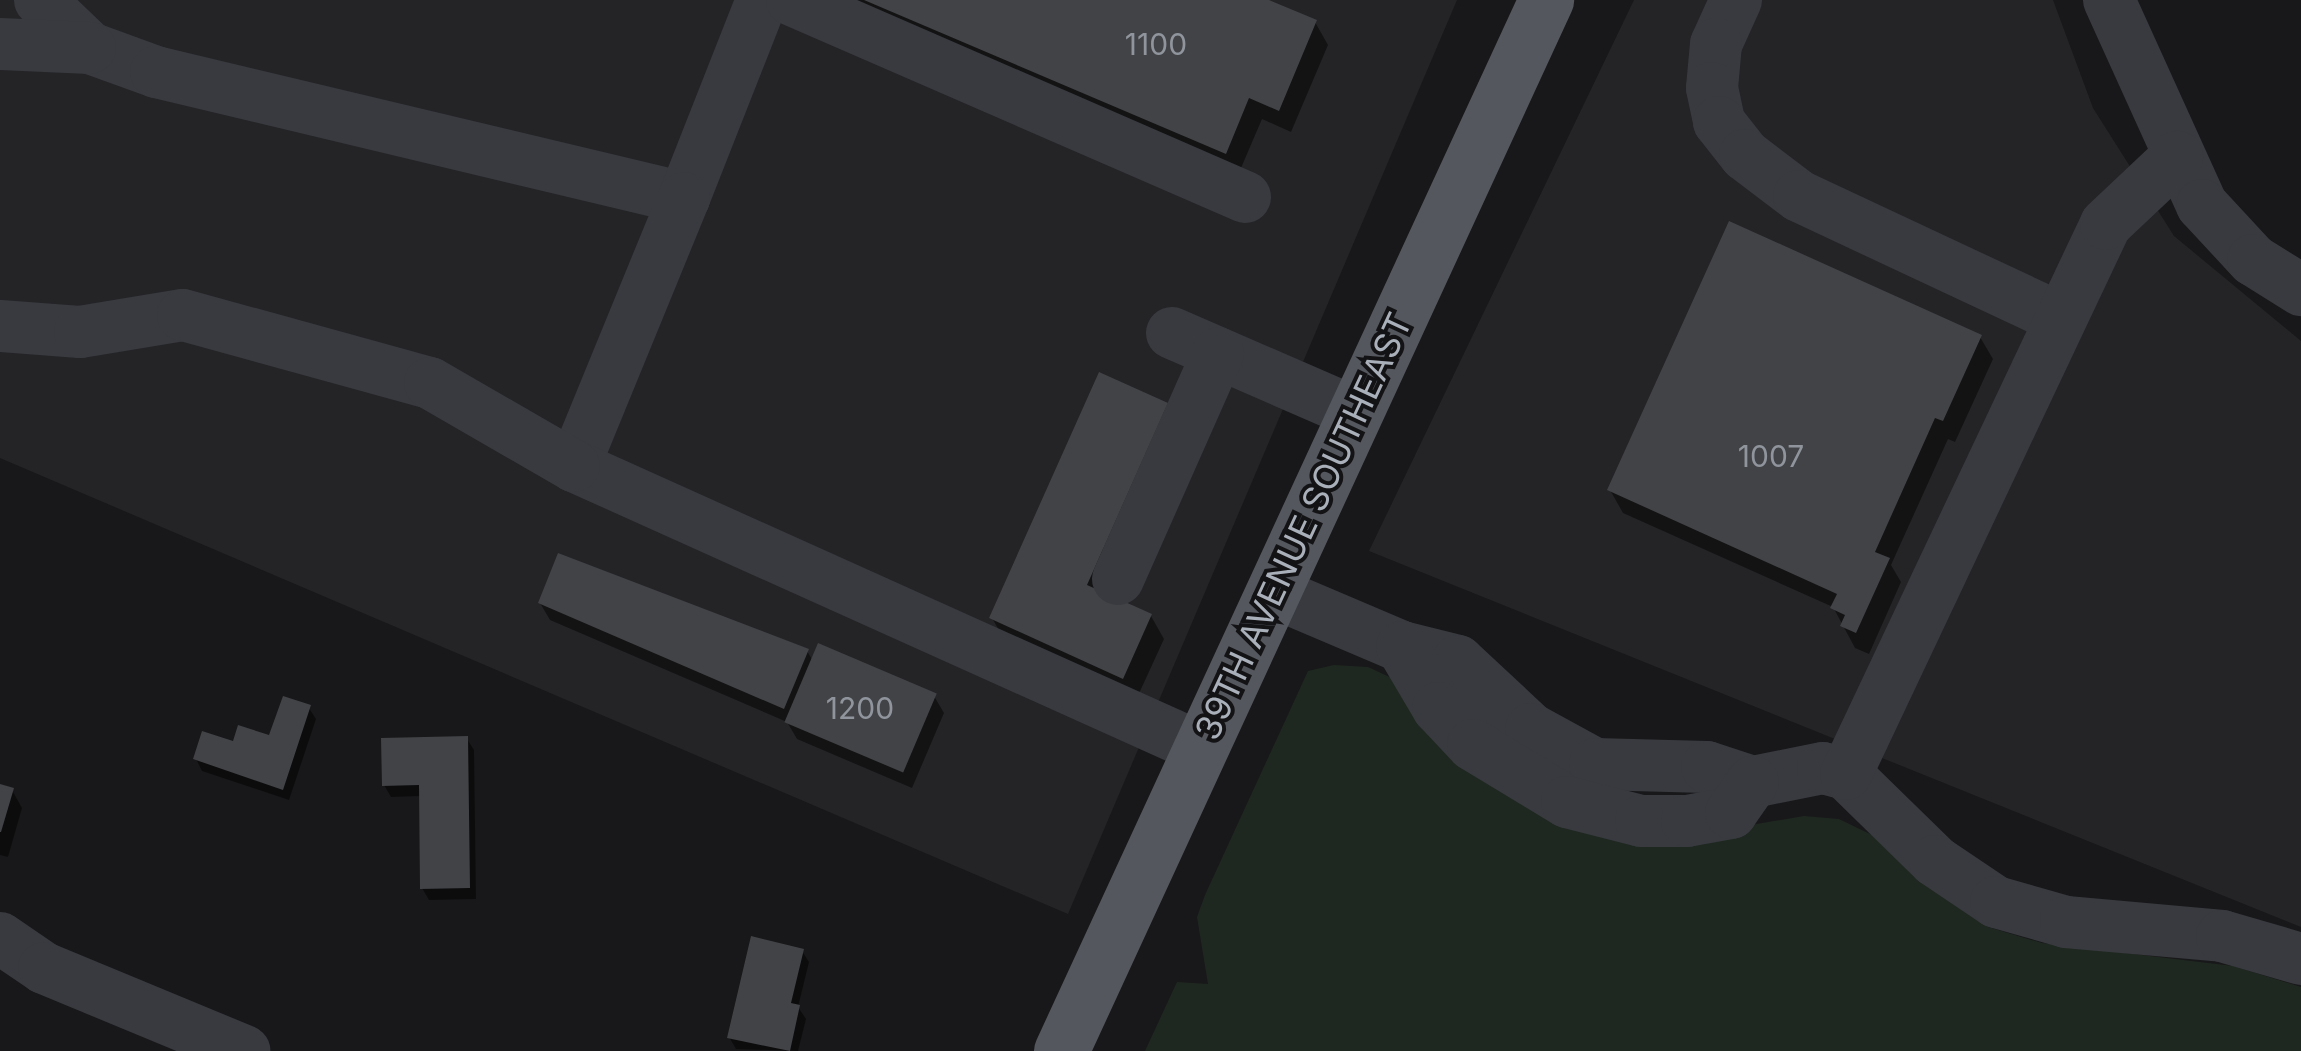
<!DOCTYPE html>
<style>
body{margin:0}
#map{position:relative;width:2301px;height:1051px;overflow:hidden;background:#18181a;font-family:Inter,sans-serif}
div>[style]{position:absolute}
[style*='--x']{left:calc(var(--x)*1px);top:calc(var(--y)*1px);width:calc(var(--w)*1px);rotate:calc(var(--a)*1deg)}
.built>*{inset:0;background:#242427}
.green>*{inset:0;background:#1f2820}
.shadow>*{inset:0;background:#0007}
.building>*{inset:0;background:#424347;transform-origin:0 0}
.minor>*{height:52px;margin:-26px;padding:0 26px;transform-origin:26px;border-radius:26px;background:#383a3f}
.major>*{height:55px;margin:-27.5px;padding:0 27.5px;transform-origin:27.5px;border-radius:27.5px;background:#54575e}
span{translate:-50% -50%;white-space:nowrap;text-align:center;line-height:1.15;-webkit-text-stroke:8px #131315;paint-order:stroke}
.number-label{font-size:30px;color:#90959d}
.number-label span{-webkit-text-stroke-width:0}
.street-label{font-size:35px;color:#aab0ba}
</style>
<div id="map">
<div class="built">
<div style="clip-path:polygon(0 0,1457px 0,1068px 914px,0 458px)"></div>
<div style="clip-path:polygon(1634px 0,2053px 0,2093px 108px,2174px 236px,2301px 341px,2301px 927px,1369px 551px)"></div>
</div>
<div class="green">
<div style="clip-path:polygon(1334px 665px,1368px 667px,1396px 680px,1412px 700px,1716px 831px,1804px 816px,1839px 819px,1872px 835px,1988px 927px,2042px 943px,2233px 966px,2301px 987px,2301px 1051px,1145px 1051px,1177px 982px,1208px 984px,1197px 917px,1205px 895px,1308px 671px)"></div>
</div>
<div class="shadow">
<div style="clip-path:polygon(827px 0,1262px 0,1315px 22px,1328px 45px,1291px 132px,1262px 119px,1238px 175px)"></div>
<div style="clip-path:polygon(1980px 337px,1993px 359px,1955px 442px,1948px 439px,1891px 565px,1901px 582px,1869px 654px,1855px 648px,1833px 607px,1623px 513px,1610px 490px)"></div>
<div style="clip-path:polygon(1101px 376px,1104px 596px,1151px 616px,1164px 639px,1136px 700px,1005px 641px,992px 618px)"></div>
<div style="clip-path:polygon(540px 603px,807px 651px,813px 661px,934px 696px,944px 713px,912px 788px,797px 739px,787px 722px,550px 620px)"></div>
<div style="clip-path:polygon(309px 708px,316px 719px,289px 800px,202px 771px,196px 759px,271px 738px)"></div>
<div style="clip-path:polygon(467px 739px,474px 750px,476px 899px,429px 900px,422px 888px,421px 796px,391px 797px,384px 785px)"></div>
<div style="clip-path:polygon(0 786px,12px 790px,22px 808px,8px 857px,0 855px)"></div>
<div style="clip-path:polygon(802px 951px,809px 962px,798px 1007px,806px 1019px,798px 1051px,736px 1049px,729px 1037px)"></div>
</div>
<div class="building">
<div style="clip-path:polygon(864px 0,1269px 0,1317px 20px,1279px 111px,1249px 98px,1226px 154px)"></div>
<div style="clip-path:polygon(1729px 221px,1982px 335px,1943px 421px,1935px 418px,1875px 552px,1890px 558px,1856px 633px,1840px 626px,1845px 615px,1830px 608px,1837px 594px,1607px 490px)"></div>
<div style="clip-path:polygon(1099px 372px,1168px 403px,1087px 585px,1152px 614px,1123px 679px,989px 618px)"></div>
<div style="clip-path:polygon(558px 553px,809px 649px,784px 709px,538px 603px)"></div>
<div style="left:818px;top:643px;width:129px;height:86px;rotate:23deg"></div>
<div style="clip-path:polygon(283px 696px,311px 705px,283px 790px,193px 759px,202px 731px,233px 741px,238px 725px,269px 735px)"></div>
<div style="clip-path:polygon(468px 736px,470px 888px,420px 889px,419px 785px,382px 786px,381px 738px)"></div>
<div style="clip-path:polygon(0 784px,14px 788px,1px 832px,0 832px)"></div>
<div style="clip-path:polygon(751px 936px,804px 949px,791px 1003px,800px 1005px,790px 1051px,727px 1038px)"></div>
</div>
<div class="minor">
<div style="--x:40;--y:0;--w:69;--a:43.8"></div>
<div style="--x:90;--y:48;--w:70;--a:20"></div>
<div style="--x:156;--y:72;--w:543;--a:13.42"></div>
<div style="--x:684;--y:198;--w:213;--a:-68.5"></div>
<div style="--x:792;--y:0;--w:494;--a:23.5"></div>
<div style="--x:1736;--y:0;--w:48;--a:114.4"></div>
<div style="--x:1716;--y:44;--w:44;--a:95.2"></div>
<div style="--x:1712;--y:88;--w:35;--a:78"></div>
<div style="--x:1719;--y:122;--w:42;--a:51.8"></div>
<div style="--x:1745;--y:155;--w:68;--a:37.2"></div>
<div style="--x:1799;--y:196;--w:288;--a:25.1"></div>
<div style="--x:2109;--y:0;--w:225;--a:65.6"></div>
<div style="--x:2202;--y:205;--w:75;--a:47.2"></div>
<div style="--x:2253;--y:260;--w:57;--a:32"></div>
<div style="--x:0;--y:44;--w:90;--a:2.5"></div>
<div style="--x:684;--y:198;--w:290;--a:112.3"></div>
<div style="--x:574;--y:466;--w:687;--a:24.22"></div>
<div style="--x:0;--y:326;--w:80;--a:4.3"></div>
<div style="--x:80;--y:332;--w:104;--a:-9.4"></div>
<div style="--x:183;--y:315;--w:256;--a:15.4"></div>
<div style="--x:430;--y:383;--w:166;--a:30"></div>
<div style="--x:1172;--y:333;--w:201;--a:23.5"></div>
<div style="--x:1118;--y:579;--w:247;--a:-66.1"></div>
<div style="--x:1275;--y:593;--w:138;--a:23"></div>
<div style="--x:1402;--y:647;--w:58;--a:14"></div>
<div style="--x:1458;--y:661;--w:100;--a:43"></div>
<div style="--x:1531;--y:729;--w:73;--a:28.7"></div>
<div style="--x:1595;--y:764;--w:112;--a:1.5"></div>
<div style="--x:1707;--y:767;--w:48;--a:18.1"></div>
<div style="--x:1753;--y:782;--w:71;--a:-11.3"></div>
<div style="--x:1823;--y:768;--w:24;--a:15"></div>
<div style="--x:1846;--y:774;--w:124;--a:44.3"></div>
<div style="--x:1935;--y:861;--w:73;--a:33.9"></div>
<div style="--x:1996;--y:902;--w:73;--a:15.9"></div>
<div style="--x:2066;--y:922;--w:157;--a:5.1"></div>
<div style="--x:2222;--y:936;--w:82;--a:16.2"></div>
<div style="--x:1402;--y:647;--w:71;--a:59.5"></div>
<div style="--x:1438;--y:708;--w:51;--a:46.6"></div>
<div style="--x:1473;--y:745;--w:110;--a:31.2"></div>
<div style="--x:1567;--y:802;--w:76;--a:14.4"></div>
<div style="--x:1641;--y:821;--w:46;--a:0"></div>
<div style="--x:1687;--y:821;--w:45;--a:-10.3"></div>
<div style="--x:1731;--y:813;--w:38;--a:-55"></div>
<div style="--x:1846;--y:774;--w:608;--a:-64.7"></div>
<div style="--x:2106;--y:224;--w:98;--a:-43.3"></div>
<div style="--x:0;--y:938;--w:53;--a:34.3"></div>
<div style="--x:44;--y:968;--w:217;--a:22.5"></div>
</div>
<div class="major">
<div style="--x:1061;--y:1051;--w:1158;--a:-65.23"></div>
</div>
<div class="number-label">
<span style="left:1156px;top:44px">1100</span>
<span style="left:1771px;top:456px">1007</span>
<span style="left:860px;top:708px">1200</span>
</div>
<div class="street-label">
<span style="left:1303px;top:526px;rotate:-65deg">39TH AVENUE SOUTHEAST</span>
</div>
</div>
